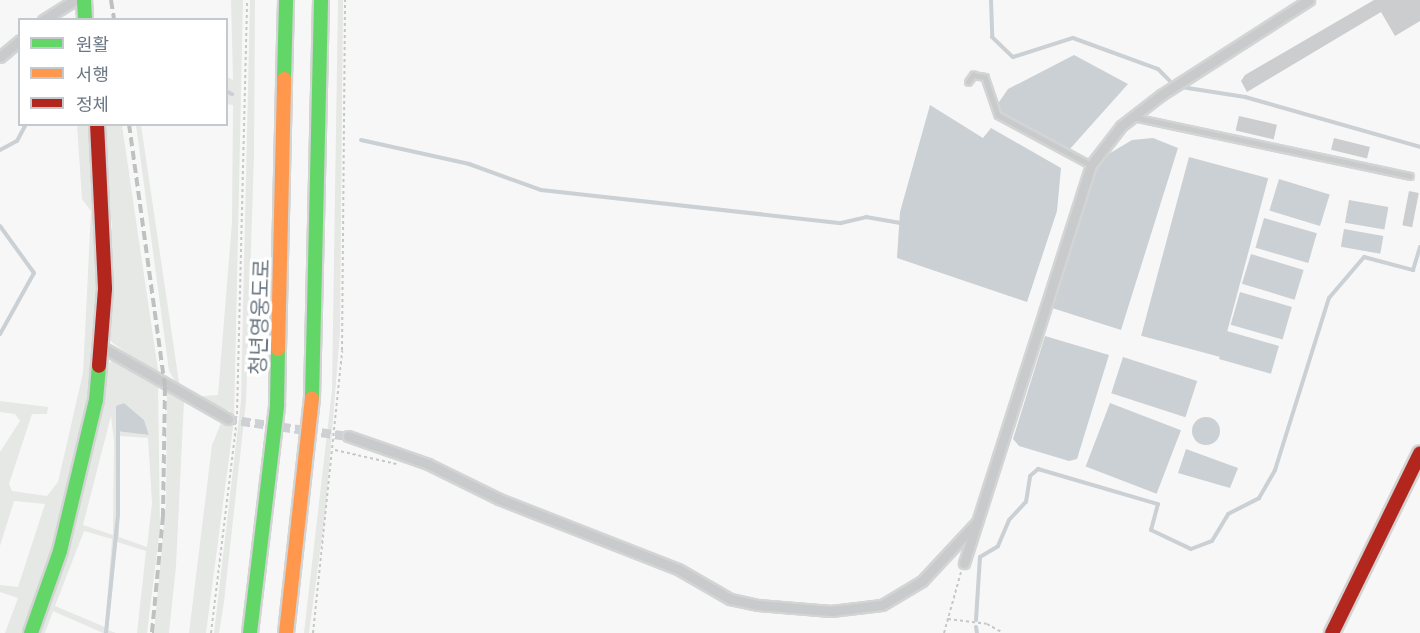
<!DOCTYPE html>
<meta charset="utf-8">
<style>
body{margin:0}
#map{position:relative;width:1420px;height:633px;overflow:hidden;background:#f7f7f7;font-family:Commissioner,"Noto Sans KR",sans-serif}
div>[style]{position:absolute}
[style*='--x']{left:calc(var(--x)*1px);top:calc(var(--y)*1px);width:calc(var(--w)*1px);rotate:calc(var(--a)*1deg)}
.green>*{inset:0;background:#e6e8e5}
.water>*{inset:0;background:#cad0d4;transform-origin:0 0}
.round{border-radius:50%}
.stream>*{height:4px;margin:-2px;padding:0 2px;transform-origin:2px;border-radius:2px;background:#cad0d4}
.building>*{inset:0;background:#cccdce;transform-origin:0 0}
.street-tunnel>*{height:9px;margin-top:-4.5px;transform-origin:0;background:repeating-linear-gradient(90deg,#cdd1d4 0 9px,transparent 0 13.5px)}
.path>*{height:2px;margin-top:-1px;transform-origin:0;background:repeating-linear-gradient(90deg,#c7c7c8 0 3px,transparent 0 6px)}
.roads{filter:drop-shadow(2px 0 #d3d4d4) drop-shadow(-2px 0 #d3d4d4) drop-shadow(0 2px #d3d4d4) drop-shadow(0 -2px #d3d4d4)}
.lane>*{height:4.5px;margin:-2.25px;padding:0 2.25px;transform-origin:2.25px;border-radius:2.25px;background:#c8cacb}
.street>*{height:9px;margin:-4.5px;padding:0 4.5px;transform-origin:4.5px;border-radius:4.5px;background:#c8cacb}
.fast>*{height:14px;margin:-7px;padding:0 7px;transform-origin:7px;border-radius:7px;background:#63d668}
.slow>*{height:14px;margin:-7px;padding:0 7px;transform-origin:7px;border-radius:7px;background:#ff974d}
.jam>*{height:14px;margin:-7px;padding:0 7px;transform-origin:7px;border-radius:7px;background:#b3261e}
.rail>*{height:4px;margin-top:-2px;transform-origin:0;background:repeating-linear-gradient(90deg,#bfc1c1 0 9px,transparent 0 13.5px)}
span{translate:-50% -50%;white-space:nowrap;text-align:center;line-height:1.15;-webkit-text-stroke:6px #fff;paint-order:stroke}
.street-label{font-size:21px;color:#6b7883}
.legend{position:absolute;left:18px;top:18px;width:210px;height:108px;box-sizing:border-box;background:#fff;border:2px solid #c4c9cd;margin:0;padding:8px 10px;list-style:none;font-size:18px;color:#6b7883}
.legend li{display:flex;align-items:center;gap:12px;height:30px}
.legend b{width:30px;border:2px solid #c4c9cd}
</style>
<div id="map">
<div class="green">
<div style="clip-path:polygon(231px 0,243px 0,234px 420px,206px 633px,189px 633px,212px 445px,221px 423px,230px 424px,230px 411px,190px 397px,218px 395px,232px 222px,233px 105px,226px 104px,227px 93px,233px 95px,226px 89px,227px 77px,233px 80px)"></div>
<div style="clip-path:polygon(250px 0,255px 0,254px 155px,246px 402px,224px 602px,219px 633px,214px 633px,241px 401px)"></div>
<div style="clip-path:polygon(338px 0,343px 0,340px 332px,326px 507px,309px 633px,304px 633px,332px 390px)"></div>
<div style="clip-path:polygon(77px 125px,91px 125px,99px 257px,88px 403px,51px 558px,24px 633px,5px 633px,18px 598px,0 592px,0 585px,18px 587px,45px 504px,14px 501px,0 546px,0 452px,20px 421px,15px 414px,0 412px,0 401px,48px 407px,47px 414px,32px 414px,9px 484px,12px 491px,47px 496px,58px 482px,83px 373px,91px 211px,82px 199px)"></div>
<div style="clip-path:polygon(104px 125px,122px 125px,159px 377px,109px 340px,112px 229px)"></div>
<div style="clip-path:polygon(136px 125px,141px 125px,180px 389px,169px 371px)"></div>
<div style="clip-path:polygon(evenodd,115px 358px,158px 385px,160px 528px,147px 633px,137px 633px,146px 551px,117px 542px,108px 630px,116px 633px,103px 633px,53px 611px,45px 633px,38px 633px,82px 498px,108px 364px,115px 358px,124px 403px,144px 420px,149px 435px,117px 431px,116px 407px,124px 403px,115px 358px,111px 416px,114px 441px,113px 535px,83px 525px,111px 416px,115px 358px,120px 436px,148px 438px,152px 503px,147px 547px,119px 537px,120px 436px,115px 358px,84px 531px,112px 539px,105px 627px,55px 606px,84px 531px)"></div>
<div style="clip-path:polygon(167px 391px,184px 401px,176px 566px,169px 633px,154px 633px,166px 503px)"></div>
</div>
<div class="water">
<div style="clip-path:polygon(1074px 55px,1128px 84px,1069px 150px,1002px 115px,997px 105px,1008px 89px)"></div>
<div style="clip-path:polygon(930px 105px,983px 138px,991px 128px,1061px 168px,1057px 211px,1027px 302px,897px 258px,900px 212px)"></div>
<div style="clip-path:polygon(1153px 138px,1178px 148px,1121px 330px,1049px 307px,1094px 175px,1107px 155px,1132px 140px)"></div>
<div style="left:1189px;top:157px;width:82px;height:185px;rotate:15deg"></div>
<div style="left:1279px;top:179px;width:53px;height:33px;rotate:17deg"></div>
<div style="left:1349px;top:200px;width:40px;height:23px;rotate:10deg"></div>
<div style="left:1264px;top:218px;width:55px;height:31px;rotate:16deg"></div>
<div style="left:1344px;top:229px;width:40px;height:18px;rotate:10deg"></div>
<div style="left:1251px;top:254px;width:55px;height:31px;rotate:17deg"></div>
<div style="left:1240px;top:292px;width:54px;height:34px;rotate:16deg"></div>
<div style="left:1227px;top:331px;width:54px;height:29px;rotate:16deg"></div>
<div style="clip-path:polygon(1045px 336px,1109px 355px,1077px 459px,1069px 461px,1019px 446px,1013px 439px)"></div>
<div style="left:1123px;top:357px;width:78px;height:38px;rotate:18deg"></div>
<div style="clip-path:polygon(124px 403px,144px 420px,149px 435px,116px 431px,116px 406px)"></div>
<div style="left:1110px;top:403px;width:76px;height:68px;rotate:21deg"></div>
<div class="round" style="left:1192px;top:417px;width:28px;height:28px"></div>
<div style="clip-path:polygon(1186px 449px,1238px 468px,1230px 488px,1178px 473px)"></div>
</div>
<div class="stream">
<div style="--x:991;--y:0;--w:37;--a:88"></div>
<div style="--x:992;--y:37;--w:29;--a:44"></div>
<div style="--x:1013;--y:57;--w:63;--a:-17.6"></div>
<div style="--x:1073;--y:38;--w:90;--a:20"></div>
<div style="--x:1158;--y:69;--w:16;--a:45"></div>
<div style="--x:1181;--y:87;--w:65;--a:8.9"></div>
<div style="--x:1245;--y:97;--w:182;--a:15.9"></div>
<div style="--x:226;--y:91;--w:7;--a:27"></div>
<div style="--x:361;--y:140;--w:111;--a:12.5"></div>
<div style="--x:469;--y:164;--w:77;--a:19.9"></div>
<div style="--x:541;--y:190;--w:302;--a:6.3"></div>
<div style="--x:841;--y:223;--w:26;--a:-13"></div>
<div style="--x:866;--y:217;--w:35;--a:10"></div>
<div style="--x:0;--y:150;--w:19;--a:-28"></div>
<div style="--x:17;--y:141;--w:19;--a:-62"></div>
<div style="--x:0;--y:226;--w:58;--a:54.1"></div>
<div style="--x:34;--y:273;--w:70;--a:119.1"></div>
<div style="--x:976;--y:620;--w:63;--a:-86.4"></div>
<div style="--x:980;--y:557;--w:21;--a:-31"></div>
<div style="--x:998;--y:546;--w:28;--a:-67"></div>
<div style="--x:1009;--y:520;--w:25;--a:-47"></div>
<div style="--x:1026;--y:502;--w:26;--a:-81"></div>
<div style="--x:1030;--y:476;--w:11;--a:-41"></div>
<div style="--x:1038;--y:469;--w:125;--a:16.3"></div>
<div style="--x:1158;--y:504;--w:27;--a:105"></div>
<div style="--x:1151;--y:530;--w:44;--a:25.4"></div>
<div style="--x:1191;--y:549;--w:22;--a:-21"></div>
<div style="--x:1212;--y:541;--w:31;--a:-59"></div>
<div style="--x:1228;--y:514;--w:35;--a:-27"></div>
<div style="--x:1259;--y:498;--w:32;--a:-60"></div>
<div style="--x:1275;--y:470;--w:180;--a:-72.6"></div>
<div style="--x:1329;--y:298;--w:54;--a:-49.5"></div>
<div style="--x:1364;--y:257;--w:51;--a:14.9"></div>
<div style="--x:1413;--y:270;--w:24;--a:-73"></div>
<div style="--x:976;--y:627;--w:6;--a:81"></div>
<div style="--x:106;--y:633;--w:120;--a:-84.2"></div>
<div style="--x:118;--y:514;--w:82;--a:-90"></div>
</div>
<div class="building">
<div style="clip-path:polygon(1374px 0,1420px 0,1420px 21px,1395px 36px,1381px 12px,1247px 92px,1241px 81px,1245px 75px)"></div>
<div style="left:1239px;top:116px;width:39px;height:15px;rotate:13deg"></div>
<div style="left:1334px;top:138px;width:37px;height:12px;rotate:14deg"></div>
<div style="left:1409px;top:191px;width:10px;height:35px;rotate:11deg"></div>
</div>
<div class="street-tunnel">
<div style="--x:228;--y:419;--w:121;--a:8.1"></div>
</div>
<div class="path">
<div style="--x:237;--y:414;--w:414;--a:-88.6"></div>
<div style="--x:335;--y:450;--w:63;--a:12.9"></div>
<div style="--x:948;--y:619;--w:39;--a:7"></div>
<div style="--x:987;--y:624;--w:18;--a:29"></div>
<div style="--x:211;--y:633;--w:209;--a:-83.1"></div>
<div style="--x:313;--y:633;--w:284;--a:-84.1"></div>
<div style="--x:342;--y:350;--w:350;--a:-89.5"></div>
<div style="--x:944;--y:633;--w:63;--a:-74.4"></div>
</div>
<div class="roads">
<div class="lane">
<div style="--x:968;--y:82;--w:9;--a:-54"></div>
<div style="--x:973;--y:75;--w:12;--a:9"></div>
<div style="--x:985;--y:77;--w:40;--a:71.1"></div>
<div style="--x:998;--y:115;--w:106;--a:28.3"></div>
<div style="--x:1133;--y:117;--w:283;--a:12"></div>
</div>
<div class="street">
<div style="--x:43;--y:20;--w:38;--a:-32"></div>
<div style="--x:0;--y:57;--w:26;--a:-40"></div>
<div style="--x:102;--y:347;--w:145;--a:29.7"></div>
<div style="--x:348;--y:436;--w:85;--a:19.3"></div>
<div style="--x:428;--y:464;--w:79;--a:26.2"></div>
<div style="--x:499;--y:499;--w:192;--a:21.4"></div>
<div style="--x:678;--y:569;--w:60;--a:30"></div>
<div style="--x:730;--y:599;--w:29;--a:12"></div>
<div style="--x:758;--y:605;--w:73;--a:4.7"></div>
<div style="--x:831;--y:611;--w:51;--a:-6.7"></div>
<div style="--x:882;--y:605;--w:47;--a:-31"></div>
<div style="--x:922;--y:581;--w:81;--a:-47"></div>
<div style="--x:964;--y:563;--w:418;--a:-72.3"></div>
<div style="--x:1091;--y:165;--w:49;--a:-52.4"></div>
<div style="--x:1121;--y:126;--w:51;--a:-37.8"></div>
<div style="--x:1161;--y:95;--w:176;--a:-32.7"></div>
</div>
<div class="fast">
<div style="--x:84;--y:0;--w:20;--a:87"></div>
<div style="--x:284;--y:79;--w:79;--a:-88.5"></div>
<div style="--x:312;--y:398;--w:398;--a:-88.7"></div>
<div style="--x:31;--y:633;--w:87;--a:-70.5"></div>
<div style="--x:60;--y:551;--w:155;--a:-76.6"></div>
<div style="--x:96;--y:400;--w:34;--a:-85"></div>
<div style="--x:250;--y:633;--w:230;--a:-83.2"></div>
<div style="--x:277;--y:405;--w:56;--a:-89"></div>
</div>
<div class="slow">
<div style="--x:278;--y:349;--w:270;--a:-88.7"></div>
<div style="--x:286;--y:633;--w:236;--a:-83.7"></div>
</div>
<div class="jam">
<div style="--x:97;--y:124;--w:165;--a:87.2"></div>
<div style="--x:105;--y:289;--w:77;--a:94.5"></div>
<div style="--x:1332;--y:633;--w:200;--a:-63.9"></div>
</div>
</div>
<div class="rail">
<div style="--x:111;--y:0;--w:20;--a:81"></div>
<div style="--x:129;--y:124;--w:265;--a:82.2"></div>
<div style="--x:165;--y:387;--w:129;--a:90.9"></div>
<div style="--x:163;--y:516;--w:118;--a:95.4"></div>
</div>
<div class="street-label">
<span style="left:259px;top:317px;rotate:-88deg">청년영웅도로</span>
</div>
<ul class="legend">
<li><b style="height:8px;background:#63d668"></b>원활</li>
<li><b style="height:8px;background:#ff974d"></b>서행</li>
<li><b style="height:8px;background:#b3261e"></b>정체</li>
</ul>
</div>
